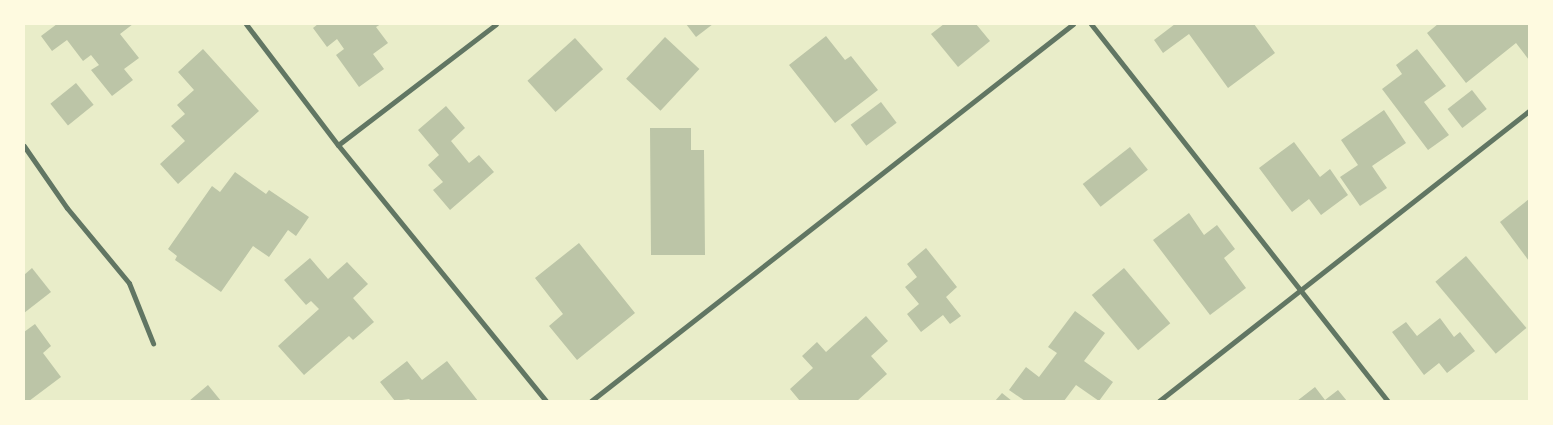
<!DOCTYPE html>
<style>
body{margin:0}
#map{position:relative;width:1553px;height:425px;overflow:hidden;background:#e9edc9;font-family:"Source Sans 3",sans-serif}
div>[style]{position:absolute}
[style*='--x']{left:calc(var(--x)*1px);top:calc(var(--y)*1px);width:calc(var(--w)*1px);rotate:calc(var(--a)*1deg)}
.building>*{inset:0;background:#bcc5a7;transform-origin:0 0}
.minor>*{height:5px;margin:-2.5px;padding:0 2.5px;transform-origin:2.5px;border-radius:2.5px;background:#617663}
span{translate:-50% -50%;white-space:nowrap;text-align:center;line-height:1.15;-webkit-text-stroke:4px #fefae0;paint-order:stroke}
.frame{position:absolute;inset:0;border:25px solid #fefae0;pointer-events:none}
</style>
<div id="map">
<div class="building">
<div style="clip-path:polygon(57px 24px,133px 24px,120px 34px,139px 58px,124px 69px,133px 80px,112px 96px,91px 70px,99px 65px,91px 55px,83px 61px,67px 40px,52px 51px,41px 36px)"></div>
<div style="clip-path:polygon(318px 24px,381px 24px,376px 27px,388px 43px,373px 54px,384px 69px,359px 87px,336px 55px,344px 49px,337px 39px,327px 47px,313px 28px)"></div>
<div style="clip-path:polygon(686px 24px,713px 24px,696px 37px)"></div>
<div style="clip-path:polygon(944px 24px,976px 24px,990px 41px,958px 67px,931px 34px)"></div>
<div style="clip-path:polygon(1175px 24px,1254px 24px,1275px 53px,1228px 88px,1189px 34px,1163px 53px,1154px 40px)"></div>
<div style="clip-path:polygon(1438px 24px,1529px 24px,1529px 60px,1516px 43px,1466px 83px,1427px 33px)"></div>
<div style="clip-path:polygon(826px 36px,845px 60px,851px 56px,878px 90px,835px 123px,789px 65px)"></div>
<div style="left:665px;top:37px;width:47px;height:57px;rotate:43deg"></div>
<div style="left:575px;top:38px;width:42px;height:64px;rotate:48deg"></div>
<div style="clip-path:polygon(203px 49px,259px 111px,178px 184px,160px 164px,185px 141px,171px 126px,185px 114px,177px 105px,194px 90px,178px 72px)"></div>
<div style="clip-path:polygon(1417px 49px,1446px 86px,1424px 102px,1449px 135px,1428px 150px,1382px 89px,1402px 74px,1396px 65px)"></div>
<div style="left:76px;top:83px;width:28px;height:33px;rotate:51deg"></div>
<div style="left:1472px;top:90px;width:24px;height:31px;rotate:52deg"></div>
<div style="left:881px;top:102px;width:26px;height:38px;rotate:53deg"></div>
<div style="clip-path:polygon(446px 106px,465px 128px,451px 141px,469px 163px,479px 155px,494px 172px,450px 210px,433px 190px,443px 182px,428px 165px,439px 155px,418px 130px)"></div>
<div style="clip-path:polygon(1384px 110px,1406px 143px,1372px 166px,1387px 188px,1360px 206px,1340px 177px,1358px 165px,1341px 140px)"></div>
<div style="clip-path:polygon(650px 128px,691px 128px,691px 150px,704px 150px,705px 255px,651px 255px)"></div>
<div style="clip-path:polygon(1294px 142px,1320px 177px,1330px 169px,1348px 195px,1321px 215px,1309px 199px,1292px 212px,1259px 168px)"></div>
<div style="left:1130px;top:147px;width:29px;height:60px;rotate:52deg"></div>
<div style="clip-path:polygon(235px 172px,266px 194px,269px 190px,309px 217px,296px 236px,288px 230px,269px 257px,253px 246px,221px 292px,175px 260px,177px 256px,168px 249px,212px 186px,220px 192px)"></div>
<div style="clip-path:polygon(1529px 199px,1529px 261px,1500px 222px)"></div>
<div style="clip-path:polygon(1189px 213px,1204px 235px,1217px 225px,1235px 249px,1224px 258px,1246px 288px,1210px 315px,1153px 240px)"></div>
<div style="clip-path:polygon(579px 243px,635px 313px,577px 360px,549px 326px,563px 314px,535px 278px)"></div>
<div style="clip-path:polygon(926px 248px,957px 287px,946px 297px,961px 316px,950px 324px,943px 315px,921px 332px,907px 314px,919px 304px,905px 287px,917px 277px,907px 264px)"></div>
<div style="left:1466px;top:256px;width:94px;height:40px;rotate:50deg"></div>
<div style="clip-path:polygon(310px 258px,328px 279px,347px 262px,368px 284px,353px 298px,374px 322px,353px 340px,349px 336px,304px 375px,278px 346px,319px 309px,311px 301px,306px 305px,284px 280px)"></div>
<div style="clip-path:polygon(32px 268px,51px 292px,24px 313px,24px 275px)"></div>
<div style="left:1124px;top:268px;width:72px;height:42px;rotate:50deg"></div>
<div style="clip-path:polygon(1075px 311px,1105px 333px,1084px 361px,1113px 382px,1099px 401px,1076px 385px,1064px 401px,1025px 401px,1009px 390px,1026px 367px,1039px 377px,1057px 353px,1048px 347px)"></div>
<div style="clip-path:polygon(866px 316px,888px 341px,871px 356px,887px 374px,857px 401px,800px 401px,790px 389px,813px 368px,802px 356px,817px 342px,826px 352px)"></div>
<div style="clip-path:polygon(1440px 318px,1454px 337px,1460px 332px,1475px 351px,1447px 373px,1439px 363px,1424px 375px,1392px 332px,1406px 322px,1417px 336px)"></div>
<div style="clip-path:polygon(35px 324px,51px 346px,43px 353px,61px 377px,29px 401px,24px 401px,24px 332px)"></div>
<div style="clip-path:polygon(407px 361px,422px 380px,447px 361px,478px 401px,411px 401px,409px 399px,395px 401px,380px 382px)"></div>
<div style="clip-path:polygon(208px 385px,221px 401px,189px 401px)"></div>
<div style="clip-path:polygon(1315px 387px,1325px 400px,1338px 390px,1347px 401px,1297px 401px)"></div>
<div style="clip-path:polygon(1002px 393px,1012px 401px,995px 401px)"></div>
</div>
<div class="minor">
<div style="--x:246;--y:24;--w:152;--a:52.8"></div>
<div style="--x:338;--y:145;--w:330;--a:50.9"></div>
<div style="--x:1091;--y:24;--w:480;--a:51.8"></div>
<div style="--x:338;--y:145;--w:199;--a:-37.4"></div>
<div style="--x:24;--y:146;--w:75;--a:55.3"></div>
<div style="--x:67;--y:208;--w:97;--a:50.4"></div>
<div style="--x:129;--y:283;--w:65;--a:68.2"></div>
<div style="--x:591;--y:401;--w:612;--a:-38.03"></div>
<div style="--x:1159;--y:401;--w:470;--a:-38.1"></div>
</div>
<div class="frame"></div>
</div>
